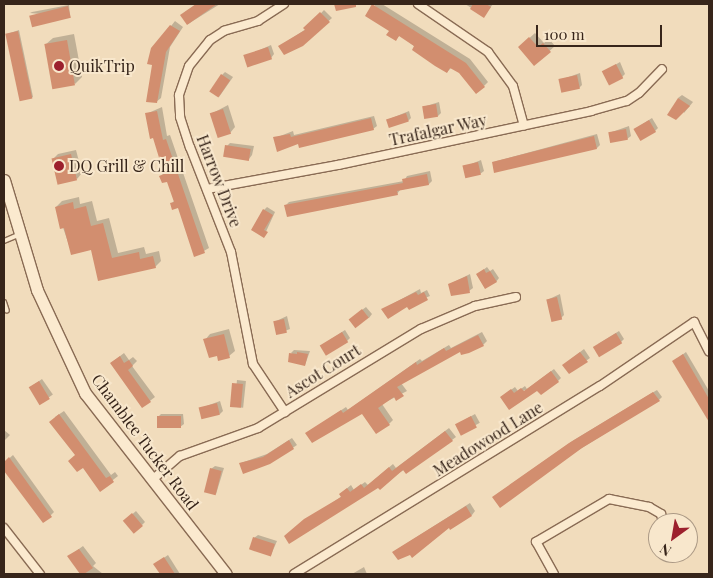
<!DOCTYPE html>
<style>
body{margin:0}
#map{position:relative;width:713px;height:578px;overflow:hidden;background:#f1dcbc;font-family:"Playfair Display",serif}
div>[style]{position:absolute}
[style*='--x']{left:calc(var(--x)*1px);top:calc(var(--y)*1px);width:calc(var(--w)*1px);rotate:calc(var(--a)*1deg)}
.shadow>*{inset:0;background:#0003;transform-origin:0 0}
.building>*{inset:0;background:#d28e6f;transform-origin:0 0}
.roads{filter:drop-shadow(1px 0 #896b54) drop-shadow(-1px 0 #896b54) drop-shadow(0 1px #896b54) drop-shadow(0 -1px #896b54)}
.lane>*{height:4px;margin:-2px;padding:0 2px;transform-origin:2px;border-radius:2px;background:#fbeacf}
.street>*{height:8px;margin:-4px;padding:0 4px;transform-origin:4px;border-radius:4px;background:#fbeacf}
.secondary>*{height:11px;margin:-5.5px;padding:0 5.5px;transform-origin:5.5px;border-radius:5.5px;background:#fbeacf}
.dots>*{width:14px;height:14px;translate:-50% -50%;box-sizing:border-box;border:2px solid #f8e7cc;border-radius:50%}
span{translate:-50% -50%;white-space:nowrap;text-align:center;line-height:1.15;-webkit-text-stroke:4px #f8e7cc;paint-order:stroke}
.poi-label{font-size:16px;color:#37251a}
.left{translate:0 -50%;text-align:left}
.street-label{font-size:16px;color:#37251a}
.frame{position:absolute;inset:0;border:5px solid #37251a;pointer-events:none}
.north{position:absolute;left:648px;top:513px;width:50px;height:50px;box-sizing:border-box;background:#f8e7cc;border:1px solid #ab9985;border-radius:50%;rotate:212deg;font-size:14px;font-weight:700;line-height:20px;text-align:center;color:#37251a}
.north::after{content:'';display:block;margin:auto;width:18px;height:22px;background:#9c202d;clip-path:polygon(50% 0,100% 100%,50% 72%,0 100%)}
.scale{position:absolute;left:536px;top:25px;width:126px;height:22px;box-sizing:border-box;border:2px solid #37251a;border-top:0;padding-left:6px;font-size:15px;line-height:18px;white-space:nowrap;color:#37251a;-webkit-text-stroke:4px #f8e7cc;paint-order:stroke}
</style>
<div id="map">
<div class="shadow">
<div style="clip-path:polygon(197px 4px,220px 4px,188px 24px,185px 12px)"></div>
<div style="clip-path:polygon(374px 4px,382px 4px,470px 59px,488px 82px,484px 86px,452px 67px,447px 72px,400px 35px,395px 40px)"></div>
<div style="clip-path:polygon(465px 4px,493px 4px,484px 16px)"></div>
<div style="clip-path:polygon(69px 5px,70px 17px,30px 13px,32px 12px)"></div>
<div style="clip-path:polygon(324px 10px,332px 18px,302px 45px,280px 46px,306px 29px)"></div>
<div style="clip-path:polygon(175px 21px,183px 27px,170px 47px,161px 98px,156px 102px,153px 49px)"></div>
<div style="clip-path:polygon(19px 30px,33px 97px,31px 98px,7px 34px)"></div>
<div style="clip-path:polygon(535px 33px,544px 43px,549px 39px,555px 46px,535px 64px,525px 42px)"></div>
<div style="clip-path:polygon(74px 34px,82px 77px,75px 84px,45px 45px,53px 38px)"></div>
<div style="clip-path:polygon(271px 45px,274px 54px,271px 58px,246px 56px)"></div>
<div style="clip-path:polygon(620px 62px,625px 74px,622px 77px,603px 72px)"></div>
<div style="clip-path:polygon(225px 72px,233px 77px,219px 97px,222px 75px)"></div>
<div style="clip-path:polygon(580px 73px,582px 85px,579px 88px,560px 80px)"></div>
<div style="clip-path:polygon(682px 95px,693px 102px,684px 113px,678px 98px)"></div>
<div style="clip-path:polygon(439px 102px,441px 113px,438px 116px,423px 107px)"></div>
<div style="clip-path:polygon(228px 105px,235px 127px,230px 133px,211px 114px)"></div>
<div style="clip-path:polygon(162px 107px,167px 136px,170px 135px,209px 248px,195px 256px,178px 206px,171px 204px,175px 200px,168px 180px,161px 176px,165px 172px,146px 114px)"></div>
<div style="clip-path:polygon(409px 111px,411px 118px,408px 121px,387px 120px)"></div>
<div style="clip-path:polygon(374px 116px,377px 126px,373px 129px,299px 142px,275px 138px,293px 131px,294px 135px)"></div>
<div style="clip-path:polygon(652px 118px,658px 128px,655px 131px,635px 129px)"></div>
<div style="clip-path:polygon(629px 126px,631px 136px,627px 139px,609px 133px)"></div>
<div style="clip-path:polygon(597px 134px,600px 145px,597px 148px,493px 162px)"></div>
<div style="clip-path:polygon(230px 143px,254px 146px,252px 155px,249px 159px,227px 146px)"></div>
<div style="clip-path:polygon(76px 150px,82px 173px,77px 179px,53px 159px,58px 154px)"></div>
<div style="clip-path:polygon(481px 160px,484px 171px,480px 174px,464px 167px)"></div>
<div style="clip-path:polygon(430px 171px,432px 181px,429px 184px,400px 190px,397px 194px,286px 205px,289px 202px,404px 181px,407px 176px)"></div>
<div style="clip-path:polygon(79px 197px,80px 204px,92px 201px,97px 221px,109px 218px,118px 253px,144px 247px,146px 254px,159px 251px,161px 261px,155px 267px,99px 279px,92px 249px,72px 254px,56px 207px,62px 201px)"></div>
<div style="clip-path:polygon(267px 207px,275px 212px,264px 236px,264px 210px)"></div>
<div style="clip-path:polygon(487px 267px,490px 271px,493px 269px,499px 278px,496px 282px,478px 274px)"></div>
<div style="clip-path:polygon(470px 274px,473px 288px,469px 291px,450px 284px)"></div>
<div style="clip-path:polygon(420px 289px,421px 293px,427px 290px,430px 296px,408px 305px,383px 309px)"></div>
<div style="clip-path:polygon(560px 294px,564px 315px,561px 318px,547px 300px)"></div>
<div style="clip-path:polygon(366px 307px,372px 314px,369px 318px,353px 317px)"></div>
<div style="clip-path:polygon(287px 316px,290px 329px,277px 334px,274px 322px)"></div>
<div style="clip-path:polygon(229px 329px,235px 351px,229px 356px,205px 340px,210px 334px)"></div>
<div style="clip-path:polygon(345px 330px,350px 338px,347px 341px,325px 343px)"></div>
<div style="clip-path:polygon(619px 331px,624px 339px,621px 342px,598px 344px)"></div>
<div style="clip-path:polygon(482px 332px,487px 341px,483px 345px,460px 350px,401px 383px,407px 391px,382px 404px,393px 420px,389px 424px,362px 412px,307px 433px,346px 407px,348px 410px,420px 359px,422px 361px,449px 345px,451px 348px)"></div>
<div style="clip-path:polygon(584px 349px,590px 358px,569px 373px,567px 362px)"></div>
<div style="clip-path:polygon(294px 350px,310px 351px,305px 365px,291px 353px)"></div>
<div style="clip-path:polygon(686px 352px,709px 391px,709px 420px,674px 361px)"></div>
<div style="clip-path:polygon(124px 353px,129px 360px,133px 357px,137px 361px,132px 366px,155px 397px,142px 407px,111px 363px)"></div>
<div style="clip-path:polygon(554px 369px,561px 378px,558px 381px,501px 397px,515px 387px,518px 391px,525px 386px,527px 389px)"></div>
<div style="left:42px;top:379px;width:19px;height:14px;rotate:55deg"></div>
<div style="left:237px;top:380px;width:9px;height:27px;rotate:6deg"></div>
<div style="clip-path:polygon(657px 390px,662px 397px,659px 400px,548px 469px,497px 494px,574px 440px)"></div>
<div style="clip-path:polygon(220px 401px,223px 411px,220px 414px,201px 408px)"></div>
<div style="clip-path:polygon(64px 411px,111px 475px,115px 472px,118px 476px,100px 490px,55px 417px)"></div>
<div style="clip-path:polygon(161px 414px,183px 414px,184px 424px,180px 427px,158px 417px)"></div>
<div style="left:475px;top:414px;width:10px;height:22px;rotate:61deg"></div>
<div style="clip-path:polygon(449px 428px,456px 437px,452px 440px,378px 486px,289px 533px,342px 496px,340px 494px,351px 485px,354px 490px,365px 482px,368px 485px,393px 464px,396px 468px)"></div>
<div style="clip-path:polygon(4px 430px,10px 435px,4px 441px)"></div>
<div style="clip-path:polygon(292px 438px,297px 445px,270px 463px,241px 463px,267px 454px)"></div>
<div style="clip-path:polygon(13px 455px,54px 512px,44px 522px,4px 469px,4px 463px)"></div>
<div style="clip-path:polygon(215px 466px,224px 468px,216px 494px,211px 469px)"></div>
<div style="clip-path:polygon(470px 503px,475px 511px,472px 515px,449px 526px,411px 554px,398px 549px)"></div>
<div style="clip-path:polygon(136px 511px,145px 522px,142px 525px,128px 518px)"></div>
<div style="clip-path:polygon(258px 535px,277px 541px,271px 555px,254px 538px)"></div>
<div style="clip-path:polygon(83px 546px,96px 563px,93px 566px,103px 574px,83px 574px,69px 556px)"></div>
<div style="clip-path:polygon(168px 555px,180px 574px,161px 574px,155px 564px)"></div>
<div style="clip-path:polygon(364px 567px,367px 574px,352px 574px)"></div>
</div>
<div class="building">
<div style="clip-path:polygon(196px 4px,217px 4px,187px 25px,180px 15px)"></div>
<div style="clip-path:polygon(334px 4px,356px 4px,356px 7px,336px 11px)"></div>
<div style="clip-path:polygon(372px 4px,466px 63px,485px 87px,476px 94px,459px 73px,450px 68px,447px 73px,435px 66px,412px 50px,414px 46px,399px 36px,396px 41px,386px 35px,389px 31px,365px 16px)"></div>
<div style="clip-path:polygon(473px 4px,486px 4px,491px 7px,484px 18px,470px 9px)"></div>
<div style="left:68px;top:6px;width:12px;height:40px;rotate:76deg"></div>
<div style="clip-path:polygon(320px 12px,330px 22px,303px 46px,284px 55px,278px 46px,305px 30px,303px 28px)"></div>
<div style="clip-path:polygon(170px 25px,180px 31px,166px 52px,157px 103px,146px 102px,152px 65px,147px 64px,151px 48px)"></div>
<div style="left:18px;top:31px;width:69px;height:13px;rotate:78deg"></div>
<div style="clip-path:polygon(529px 37px,538px 47px,543px 43px,551px 52px,534px 66px,518px 47px)"></div>
<div style="left:67px;top:40px;width:46px;height:23px;rotate:80deg"></div>
<div style="left:268px;top:47px;width:13px;height:26px;rotate:72deg"></div>
<div style="left:616px;top:64px;width:16px;height:16px;rotate:63deg"></div>
<div style="left:221px;top:74px;width:11px;height:21px;rotate:34deg"></div>
<div style="left:577px;top:75px;width:14px;height:19px;rotate:78deg"></div>
<div style="clip-path:polygon(678px 98px,690px 106px,676px 120px,667px 115px)"></div>
<div style="left:436px;top:104px;width:13px;height:14px;rotate:81deg"></div>
<div style="left:223px;top:109px;width:26px;height:14px;rotate:72deg"></div>
<div style="clip-path:polygon(157px 111px,163px 140px,166px 139px,205px 253px,194px 257px,178px 208px,172px 210px,170px 203px,174px 202px,167px 182px,162px 183px,159px 176px,164px 174px,153px 138px,150px 139px,145px 113px)"></div>
<div style="left:406px;top:113px;width:9px;height:21px;rotate:72deg"></div>
<div style="clip-path:polygon(371px 118px,374px 130px,299px 148px,298px 144px,277px 152px,273px 137px,290px 134px,291px 137px)"></div>
<div style="left:649px;top:120px;width:14px;height:18px;rotate:60deg"></div>
<div style="left:626px;top:129px;width:11px;height:18px;rotate:80deg"></div>
<div style="clip-path:polygon(594px 136px,597px 149px,494px 173px,492px 162px)"></div>
<div style="left:225px;top:145px;width:26px;height:12px;rotate:9deg"></div>
<div style="left:71px;top:154px;width:27px;height:20px;rotate:77deg"></div>
<div style="left:478px;top:162px;width:13px;height:16px;rotate:77deg"></div>
<div style="clip-path:polygon(427px 174px,429px 185px,397px 191px,398px 195px,287px 217px,284px 205px,403px 183px,402px 179px)"></div>
<div style="clip-path:polygon(73px 202px,74px 209px,86px 206px,91px 226px,103px 223px,112px 258px,139px 252px,140px 259px,153px 256px,156px 268px,98px 281px,91px 250px,71px 255px,64px 228px,60px 229px,55px 207px)"></div>
<div style="clip-path:polygon(263px 209px,273px 215px,264px 230px,268px 232px,264px 238px,251px 230px)"></div>
<div style="clip-path:polygon(484px 269px,486px 273px,490px 271px,497px 282px,485px 289px,476px 274px)"></div>
<div style="clip-path:polygon(467px 276px,470px 293px,451px 296px,448px 284px)"></div>
<div style="clip-path:polygon(416px 292px,418px 295px,424px 292px,428px 300px,409px 310px,407px 307px,388px 319px,381px 309px)"></div>
<div style="left:557px;top:297px;width:23px;height:11px;rotate:77deg"></div>
<div style="left:362px;top:309px;width:11px;height:17px;rotate:52deg"></div>
<div style="left:284px;top:319px;width:14px;height:11px;rotate:78deg"></div>
<div style="left:342px;top:332px;width:12px;height:26px;rotate:59deg"></div>
<div style="left:616px;top:333px;width:12px;height:27px;rotate:59deg"></div>
<div style="clip-path:polygon(224px 334px,230px 358px,218px 361px,217px 356px,209px 358px,203px 339px)"></div>
<div style="clip-path:polygon(478px 335px,484px 346px,469px 353px,461px 355px,460px 352px,397px 387px,404px 396px,396px 401px,394px 397px,378px 408px,390px 425px,376px 434px,362px 414px,312px 443px,305px 433px,341px 410px,343px 413px,416px 362px,417px 365px,444px 348px,446px 351px)"></div>
<div style="clip-path:polygon(297px 352px,308px 354px,305px 366px,288px 362px,289px 353px,297px 354px)"></div>
<div style="clip-path:polygon(580px 352px,588px 362px,569px 374px,562px 365px)"></div>
<div style="clip-path:polygon(683px 354px,709px 399px,709px 422px,672px 361px)"></div>
<div style="clip-path:polygon(120px 356px,124px 363px,129px 360px,133px 366px,128px 370px,151px 402px,142px 408px,110px 363px)"></div>
<div style="clip-path:polygon(551px 371px,559px 382px,541px 395px,537px 391px,509px 410px,500px 397px,511px 389px,514px 393px,521px 388px,524px 391px)"></div>
<div style="left:39px;top:381px;width:21px;height:12px;rotate:59deg"></div>
<div style="left:232px;top:383px;width:11px;height:24px;rotate:5deg"></div>
<div style="clip-path:polygon(653px 392px,660px 401px,582px 448px,500px 508px,492px 497px,569px 443px)"></div>
<div style="left:217px;top:403px;width:12px;height:19px;rotate:76deg"></div>
<div style="clip-path:polygon(59px 414px,106px 478px,110px 476px,114px 482px,100px 492px,83px 468px,77px 472px,68px 461px,75px 455px,49px 422px)"></div>
<div style="left:181px;top:416px;width:12px;height:24px;rotate:90deg"></div>
<div style="left:471px;top:416px;width:13px;height:18px;rotate:63deg"></div>
<div style="clip-path:polygon(445px 431px,453px 441px,406px 474px,403px 470px,380px 490px,378px 488px,289px 544px,284px 536px,304px 519px,341px 497px,339px 494px,347px 488px,350px 492px,361px 484px,364px 488px,389px 467px,392px 471px)"></div>
<div style="clip-path:polygon(289px 440px,294px 449px,270px 464px,243px 474px,239px 463px,263px 457px)"></div>
<div style="clip-path:polygon(9px 457px,52px 517px,43px 523px,4px 471px,4px 462px)"></div>
<div style="left:210px;top:468px;width:12px;height:25px;rotate:14deg"></div>
<div style="clip-path:polygon(466px 506px,472px 516px,450px 530px,449px 528px,412px 558px,410px 555px,398px 560px,392px 552px)"></div>
<div style="left:132px;top:513px;width:17px;height:12px;rotate:50deg"></div>
<div style="left:253px;top:537px;width:23px;height:13px;rotate:18deg"></div>
<div style="clip-path:polygon(79px 549px,93px 568px,84px 574px,80px 574px,67px 556px)"></div>
<div style="clip-path:polygon(164px 557px,175px 574px,160px 574px,153px 564px)"></div>
</div>
<div class="roads">
<div class="lane">
<div style="--x:4;--y:241;--w:15;--a:-23"></div>
<div style="--x:4;--y:302;--w:9;--a:72"></div>
</div>
<div class="street">
<div style="--x:284;--y:4;--w:31;--a:147"></div>
<div style="--x:258;--y:21;--w:35;--a:164"></div>
<div style="--x:224;--y:31;--w:17;--a:147"></div>
<div style="--x:210;--y:40;--w:33;--a:129"></div>
<div style="--x:189;--y:66;--w:31;--a:109"></div>
<div style="--x:179;--y:95;--w:22;--a:87"></div>
<div style="--x:180;--y:117;--w:32;--a:72"></div>
<div style="--x:190;--y:147;--w:113;--a:68.7"></div>
<div style="--x:231;--y:252;--w:114;--a:78.9"></div>
<div style="--x:253;--y:364;--w:58;--a:56.3"></div>
<div style="--x:418;--y:4;--w:85;--a:34.4"></div>
<div style="--x:488;--y:52;--w:42;--a:53.7"></div>
<div style="--x:513;--y:86;--w:41;--a:74.6"></div>
<div style="--x:207;--y:189;--w:133;--a:-10.4"></div>
<div style="--x:338;--y:165;--w:259;--a:-12"></div>
<div style="--x:591;--y:111;--w:37;--a:-16"></div>
<div style="--x:627;--y:101;--w:14;--a:-34"></div>
<div style="--x:639;--y:93;--w:33;--a:-46"></div>
<div style="--x:152;--y:480;--w:37;--a:-41"></div>
<div style="--x:180;--y:456;--w:83;--a:-19.7"></div>
<div style="--x:258;--y:428;--w:191;--a:-31.3"></div>
<div style="--x:421;--y:329;--w:59;--a:-23.1"></div>
<div style="--x:475;--y:306;--w:42;--a:-12.4"></div>
<div style="--x:4;--y:528;--w:58;--a:52"></div>
<div style="--x:656;--y:544;--w:6;--a:-72"></div>
<div style="--x:294;--y:574;--w:359;--a:-31.6"></div>
<div style="--x:600;--y:386;--w:114;--a:-34.2"></div>
<div style="--x:694;--y:322;--w:33;--a:63"></div>
<div style="--x:554;--y:574;--w:37;--a:-119"></div>
<div style="--x:536;--y:542;--w:85;--a:-30.5"></div>
<div style="--x:609;--y:499;--w:41;--a:11.3"></div>
<div style="--x:649;--y:507;--w:14;--a:30"></div>
<div style="--x:661;--y:514;--w:9;--a:77"></div>
</div>
<div class="secondary">
<div style="--x:4;--y:180;--w:115;--a:73.3"></div>
<div style="--x:37;--y:290;--w:114;--a:65"></div>
<div style="--x:85;--y:393;--w:229;--a:52.1"></div>
</div>
</div>
<div class="dots">
<div style="left:59px;top:66px;background:#9c202d"></div>
<div style="left:59px;top:166px;background:#9c202d"></div>
</div>
<div class="poi-label">
<span class="left" style="left:69px;top:66px">QuikTrip</span>
<span class="left" style="left:69px;top:166px">DQ Grill &amp; Chill</span>
</div>
<div class="street-label">
<span style="left:438px;top:130px;rotate:-12deg">Trafalgar Way</span>
<span style="left:219px;top:181px;rotate:69deg">Harrow Drive</span>
<span style="left:323px;top:371px;rotate:-32deg">Ascot Court</span>
<span style="left:488px;top:439px;rotate:-32deg">Meadowood Lane</span>
<span style="left:145px;top:442px;rotate:53deg">Chamblee Tucker Road</span>
</div>
<div class="frame"></div>
<div class="north">N</div>
<div class="scale">100 m</div>
</div>
